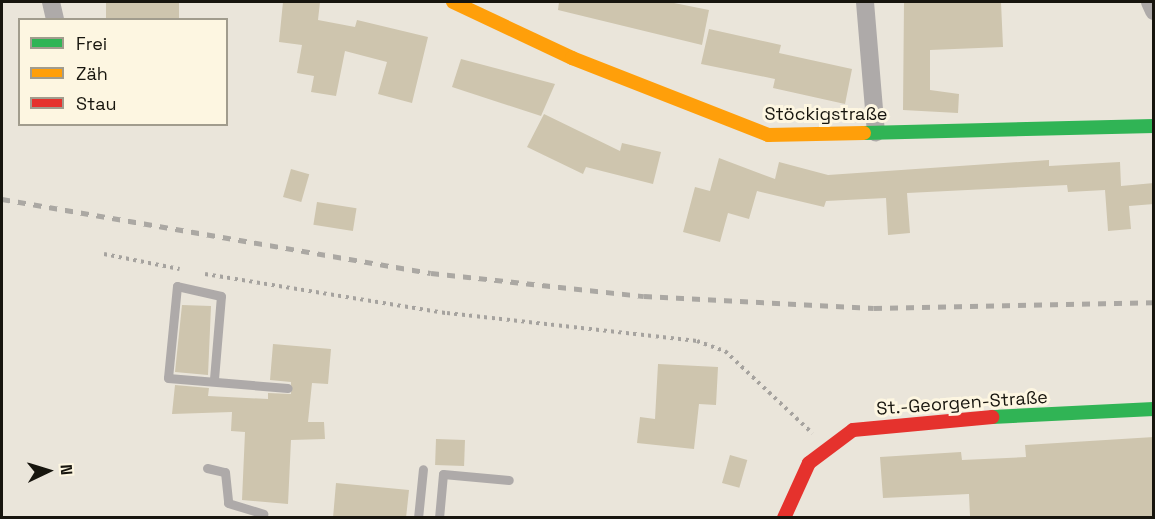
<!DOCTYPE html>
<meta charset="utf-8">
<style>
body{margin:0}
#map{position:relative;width:1155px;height:519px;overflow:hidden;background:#eae5da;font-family:"Space Grotesk",sans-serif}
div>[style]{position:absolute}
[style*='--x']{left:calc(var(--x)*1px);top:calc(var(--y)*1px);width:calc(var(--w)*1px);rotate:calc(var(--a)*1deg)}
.building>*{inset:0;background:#cec5ae;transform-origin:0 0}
.path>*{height:4px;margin-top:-2px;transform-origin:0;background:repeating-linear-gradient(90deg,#a6a39f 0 3px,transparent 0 7.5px)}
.lane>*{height:9px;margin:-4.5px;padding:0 4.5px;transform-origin:4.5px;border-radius:4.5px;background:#aeaaa9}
.street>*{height:18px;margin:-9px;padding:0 9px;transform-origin:9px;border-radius:9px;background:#aeaaa9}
.fast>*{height:14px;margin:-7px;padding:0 7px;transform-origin:7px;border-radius:7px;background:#30b455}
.slow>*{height:14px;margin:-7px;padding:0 7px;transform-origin:7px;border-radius:7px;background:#ff9f0a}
.jam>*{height:14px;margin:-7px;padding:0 7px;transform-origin:7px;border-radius:7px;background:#e5322d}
.rail>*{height:4.5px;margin-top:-2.25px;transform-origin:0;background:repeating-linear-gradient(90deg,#aba8a3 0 8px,transparent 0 16px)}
span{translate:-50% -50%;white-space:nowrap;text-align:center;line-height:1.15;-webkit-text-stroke:6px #fdf6e1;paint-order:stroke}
.street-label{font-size:18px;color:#17150e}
.frame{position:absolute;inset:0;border:3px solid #17150e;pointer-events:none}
.legend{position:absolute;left:18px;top:18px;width:210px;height:108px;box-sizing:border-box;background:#fdf6e1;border:2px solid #a19c8d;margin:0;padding:8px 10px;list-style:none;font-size:18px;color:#17150e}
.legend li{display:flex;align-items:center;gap:12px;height:30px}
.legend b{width:30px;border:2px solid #a19c8d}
.north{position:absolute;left:18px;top:441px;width:60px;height:60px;-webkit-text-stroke:4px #fdf6e1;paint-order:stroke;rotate:86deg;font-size:16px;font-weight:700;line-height:24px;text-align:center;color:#17150e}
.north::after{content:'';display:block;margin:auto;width:21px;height:27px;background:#17150e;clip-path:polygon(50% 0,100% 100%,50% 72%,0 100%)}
</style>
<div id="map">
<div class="building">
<div style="left:106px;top:2px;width:73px;height:18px"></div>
<div style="clip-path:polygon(283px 2px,320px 2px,318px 20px,355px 27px,357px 20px,428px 37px,412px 103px,378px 94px,387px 62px,345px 51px,336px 96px,311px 92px,314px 76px,297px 73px,302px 45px,279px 42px)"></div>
<div style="clip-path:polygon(559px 2px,669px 2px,709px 10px,702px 45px,558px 10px)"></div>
<div style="clip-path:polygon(904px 2px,1001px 2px,1003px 47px,930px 50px,930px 90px,959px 94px,958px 113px,903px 110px)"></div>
<div style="clip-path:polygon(709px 29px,781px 45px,779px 53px,852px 69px,845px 104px,773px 88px,775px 79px,701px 64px)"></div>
<div style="clip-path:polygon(461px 59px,555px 84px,541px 116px,452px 87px)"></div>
<div style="clip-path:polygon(544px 114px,620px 151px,622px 143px,661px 152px,653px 184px,586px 167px,583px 174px,527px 147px)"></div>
<div style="clip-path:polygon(719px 158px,775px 179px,779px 162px,828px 175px,1049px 160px,1049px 166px,1120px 162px,1121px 186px,1154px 183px,1154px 204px,1129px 206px,1131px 229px,1108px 231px,1105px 190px,1068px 192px,1067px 185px,907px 193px,910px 233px,888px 235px,886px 198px,826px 201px,824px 207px,757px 191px,749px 219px,728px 213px,720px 242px,683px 232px,695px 187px,710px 191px)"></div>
<div style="left:291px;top:169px;width:19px;height:29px;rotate:16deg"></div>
<div style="left:317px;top:202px;width:40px;height:23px;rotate:9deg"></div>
<div style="clip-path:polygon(182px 305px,211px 306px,208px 375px,175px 372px)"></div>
<div style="clip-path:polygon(273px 344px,331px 349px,328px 384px,312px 383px,308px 422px,324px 422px,325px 439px,291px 440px,288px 504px,242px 500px,245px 432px,231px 431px,232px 412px,172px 414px,175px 385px,209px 388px,208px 396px,268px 399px,268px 393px,291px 394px,291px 382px,270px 380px)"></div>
<div style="clip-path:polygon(658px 364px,718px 367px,716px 405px,699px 404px,694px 449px,637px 443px,640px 417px,655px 419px)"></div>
<div style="clip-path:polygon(1154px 437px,1154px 518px,970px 516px,969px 494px,883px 498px,880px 457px,961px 452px,962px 460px,1026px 457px,1025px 445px)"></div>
<div style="left:436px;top:439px;width:29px;height:26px;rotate:2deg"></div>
<div style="left:730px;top:455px;width:18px;height:29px;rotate:16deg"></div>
<div style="clip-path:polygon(336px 483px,409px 490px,406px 518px,333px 518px)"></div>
</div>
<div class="path">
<div style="--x:104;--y:254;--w:77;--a:11.2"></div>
<div style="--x:205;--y:274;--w:245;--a:9.2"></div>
<div style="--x:447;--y:313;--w:252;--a:6.4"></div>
<div style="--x:697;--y:341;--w:30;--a:20"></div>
<div style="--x:725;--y:351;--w:120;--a:43.3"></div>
</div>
<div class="lane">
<div style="--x:214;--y:379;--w:83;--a:-85.2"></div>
<div style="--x:221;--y:296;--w:45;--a:-167.2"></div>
<div style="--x:177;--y:286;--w:92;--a:95.6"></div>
<div style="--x:168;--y:378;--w:120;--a:4.8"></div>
<div style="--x:207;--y:468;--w:18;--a:13"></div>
<div style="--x:225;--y:472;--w:31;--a:84"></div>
<div style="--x:228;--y:503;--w:37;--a:17"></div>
<div style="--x:418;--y:518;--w:49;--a:-84.2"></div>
<div style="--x:439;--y:518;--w:44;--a:-84.8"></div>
<div style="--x:443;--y:474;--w:66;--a:5.2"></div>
</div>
<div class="street">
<div style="--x:51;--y:2;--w:18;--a:77"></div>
<div style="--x:865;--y:2;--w:131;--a:85.2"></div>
<div style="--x:1150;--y:2;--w:10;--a:66"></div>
</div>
<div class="fast">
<div style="--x:864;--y:133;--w:290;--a:-1.4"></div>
<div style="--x:992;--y:417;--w:162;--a:-2.8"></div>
</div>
<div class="slow">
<div style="--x:453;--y:2;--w:132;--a:25.2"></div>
<div style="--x:572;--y:58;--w:211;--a:21.4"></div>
<div style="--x:768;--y:135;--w:96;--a:-1.2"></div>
</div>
<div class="jam">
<div style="--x:784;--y:518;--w:60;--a:-65.6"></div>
<div style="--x:809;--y:463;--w:55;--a:-36.9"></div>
<div style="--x:853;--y:430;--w:140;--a:-5.3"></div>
</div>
<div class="rail">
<div style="--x:2;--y:199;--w:435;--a:9.8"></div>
<div style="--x:431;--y:273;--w:214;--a:6.2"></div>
<div style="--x:644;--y:296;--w:230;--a:3"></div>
<div style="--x:874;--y:308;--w:280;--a:-1.2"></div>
</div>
<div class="street-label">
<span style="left:826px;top:114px">Stöckigstraße</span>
<span style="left:962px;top:403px;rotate:-4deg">St.-Georgen-Straße</span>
</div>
<div class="frame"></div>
<ul class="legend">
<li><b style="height:8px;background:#30b455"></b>Frei</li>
<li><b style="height:8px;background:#ff9f0a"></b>Zäh</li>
<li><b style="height:8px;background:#e5322d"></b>Stau</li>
</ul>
<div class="north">N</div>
</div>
